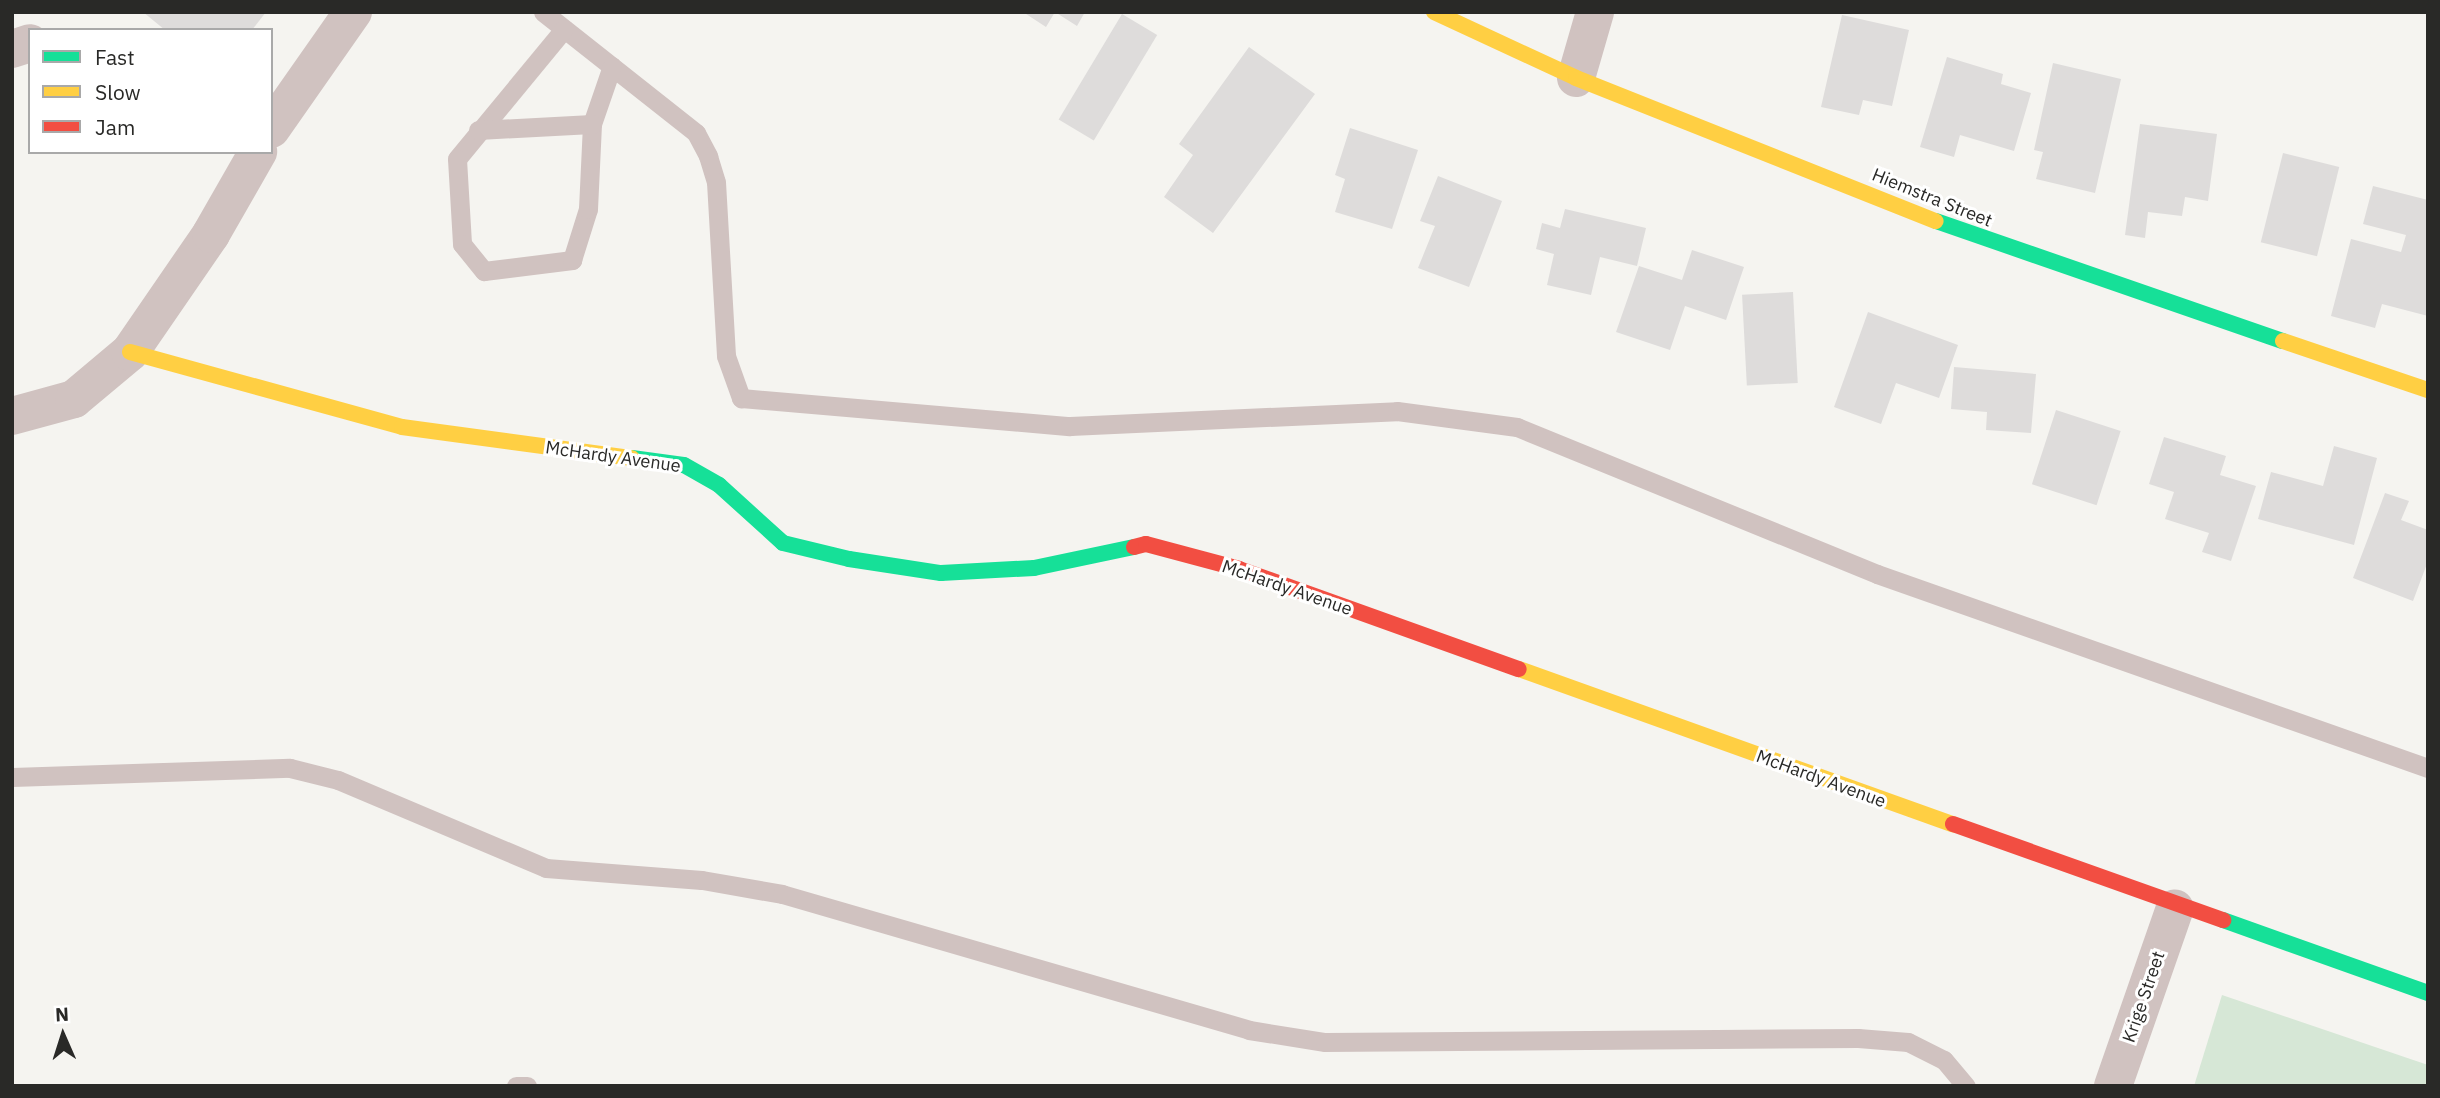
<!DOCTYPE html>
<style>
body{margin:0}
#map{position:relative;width:2440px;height:1098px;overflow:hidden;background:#f5f4f0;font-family:"IBM Plex Sans",sans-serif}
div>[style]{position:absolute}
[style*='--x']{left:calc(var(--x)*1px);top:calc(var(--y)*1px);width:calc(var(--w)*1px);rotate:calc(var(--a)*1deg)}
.green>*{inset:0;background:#d6e7d6}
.building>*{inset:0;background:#dedcdb;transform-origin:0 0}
.lane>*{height:19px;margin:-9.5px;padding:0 9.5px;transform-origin:9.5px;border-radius:9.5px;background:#d0c2c0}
.street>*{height:38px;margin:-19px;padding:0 19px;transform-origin:19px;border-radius:19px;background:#d0c2c0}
.fast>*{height:16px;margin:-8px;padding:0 8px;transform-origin:8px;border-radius:8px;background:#16e098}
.slow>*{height:16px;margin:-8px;padding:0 8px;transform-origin:8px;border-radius:8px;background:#ffcf43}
.jam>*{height:16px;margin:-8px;padding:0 8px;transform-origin:8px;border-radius:8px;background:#f24e42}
span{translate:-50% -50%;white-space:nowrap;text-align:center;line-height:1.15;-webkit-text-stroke:6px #fff;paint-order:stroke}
.street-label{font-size:18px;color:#292927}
.frame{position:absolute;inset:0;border:14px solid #292927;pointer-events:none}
.legend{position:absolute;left:28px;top:28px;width:245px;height:126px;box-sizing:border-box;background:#fff;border:2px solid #a9a9a9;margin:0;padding:9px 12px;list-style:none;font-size:21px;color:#292927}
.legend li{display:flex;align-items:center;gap:14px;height:35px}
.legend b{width:35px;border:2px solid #a9a9a9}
.north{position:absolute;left:28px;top:1000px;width:70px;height:70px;-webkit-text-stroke:5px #fff;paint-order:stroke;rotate:357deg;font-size:19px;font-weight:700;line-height:28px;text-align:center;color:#292927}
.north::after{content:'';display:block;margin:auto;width:24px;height:32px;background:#292927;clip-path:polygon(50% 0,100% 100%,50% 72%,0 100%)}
</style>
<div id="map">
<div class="green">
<div style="clip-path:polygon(2222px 995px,2428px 1065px,2428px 1086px,2194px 1086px)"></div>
</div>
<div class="building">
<div style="clip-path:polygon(143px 12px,266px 12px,252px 30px,165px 30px)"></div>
<div style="clip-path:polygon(1023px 12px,1085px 12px,1077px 26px,1055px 12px,1046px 27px)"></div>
<div style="left:1122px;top:14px;width:41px;height:123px;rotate:31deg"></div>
<div style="clip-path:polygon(1842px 15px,1909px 30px,1892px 106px,1863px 100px,1859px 115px,1821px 107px)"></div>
<div style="clip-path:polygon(1249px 47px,1315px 94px,1213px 233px,1164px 197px,1193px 155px,1179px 144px)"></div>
<div style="clip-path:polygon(1947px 57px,2003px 74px,2001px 84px,2031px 93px,2014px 151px,1960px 135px,1954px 157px,1920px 147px)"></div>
<div style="clip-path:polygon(2053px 63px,2121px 79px,2095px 193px,2036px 179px,2043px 152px,2034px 150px)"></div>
<div style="clip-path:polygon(2140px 124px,2217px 134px,2208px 201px,2185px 197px,2182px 216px,2148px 212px,2145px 238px,2125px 235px)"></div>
<div style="clip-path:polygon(1350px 128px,1418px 150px,1392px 229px,1335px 212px,1345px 179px,1335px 175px)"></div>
<div style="left:2283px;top:153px;width:58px;height:92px;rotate:14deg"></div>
<div style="clip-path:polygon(1438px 176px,1502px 201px,1469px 287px,1418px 268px,1435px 226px,1420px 221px)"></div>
<div style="clip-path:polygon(2373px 186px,2428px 200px,2428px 316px,2382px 304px,2375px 328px,2331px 316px,2351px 239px,2401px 252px,2406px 235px,2363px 224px)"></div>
<div style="clip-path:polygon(1565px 209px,1646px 228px,1637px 266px,1600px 257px,1591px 295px,1547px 285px,1554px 254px,1536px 249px,1542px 223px,1560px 228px)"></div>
<div style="clip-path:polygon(1692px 250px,1744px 267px,1726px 320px,1685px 306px,1670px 350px,1616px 332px,1639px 266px,1682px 280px)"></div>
<div style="left:1793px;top:292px;width:91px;height:51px;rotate:87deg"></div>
<div style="clip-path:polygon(1868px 312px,1958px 345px,1939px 398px,1896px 383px,1881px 424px,1834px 407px)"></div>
<div style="clip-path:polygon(1954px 367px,2036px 374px,2031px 433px,1986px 430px,1987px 412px,1951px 409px)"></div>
<div style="left:2056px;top:410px;width:68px;height:78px;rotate:18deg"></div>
<div style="clip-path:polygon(2164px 437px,2226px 456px,2220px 475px,2256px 486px,2231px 561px,2202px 552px,2209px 533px,2165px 519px,2174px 492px,2149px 484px)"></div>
<div style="clip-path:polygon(2334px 446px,2377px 458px,2354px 545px,2258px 519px,2271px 472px,2323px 486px)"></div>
<div style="clip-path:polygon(2385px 493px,2409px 501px,2401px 520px,2428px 530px,2428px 561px,2413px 601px,2353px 578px)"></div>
</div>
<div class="lane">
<div style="--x:543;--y:12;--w:195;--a:38.3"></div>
<div style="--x:696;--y:133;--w:26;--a:62"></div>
<div style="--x:708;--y:156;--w:27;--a:73"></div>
<div style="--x:716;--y:182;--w:174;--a:86.7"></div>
<div style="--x:726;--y:356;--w:45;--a:70.3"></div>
<div style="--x:741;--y:398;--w:330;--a:4.9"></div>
<div style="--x:1070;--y:426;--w:327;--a:-2.6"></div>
<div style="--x:1397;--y:411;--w:121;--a:7.6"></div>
<div style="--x:1517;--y:427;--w:389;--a:22.2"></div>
<div style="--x:1877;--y:574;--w:584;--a:19.4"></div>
<div style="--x:564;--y:29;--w:168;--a:129.5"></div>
<div style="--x:457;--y:159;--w:85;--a:86.6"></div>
<div style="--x:462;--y:244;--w:35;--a:51"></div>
<div style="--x:484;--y:271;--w:89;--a:-7.1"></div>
<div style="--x:572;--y:260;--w:53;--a:-72.6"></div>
<div style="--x:588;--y:209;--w:85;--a:-87.3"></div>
<div style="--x:592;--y:124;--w:61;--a:-71"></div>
<div style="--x:478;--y:130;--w:114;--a:-3"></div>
<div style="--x:12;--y:777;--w:278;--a:-1.9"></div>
<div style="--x:290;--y:768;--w:49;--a:14"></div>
<div style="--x:338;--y:780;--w:226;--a:22.9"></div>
<div style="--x:546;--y:868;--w:156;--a:4.4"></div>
<div style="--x:702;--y:880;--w:81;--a:9.9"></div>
<div style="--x:782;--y:894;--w:486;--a:16.2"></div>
<div style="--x:1249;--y:1030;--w:77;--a:9"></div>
<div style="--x:1325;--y:1042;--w:533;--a:-0.43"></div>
<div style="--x:1858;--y:1038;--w:50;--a:4.6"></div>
<div style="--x:1908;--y:1042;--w:40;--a:26.6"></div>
<div style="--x:1944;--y:1060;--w:34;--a:50"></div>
<div style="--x:516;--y:1086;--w:11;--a:0"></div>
</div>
<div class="street">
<div style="--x:12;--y:49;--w:19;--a:-18"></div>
<div style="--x:1576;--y:78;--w:69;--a:-73.9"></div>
<div style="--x:271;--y:129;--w:143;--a:-55"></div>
<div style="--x:12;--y:416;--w:64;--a:-15.3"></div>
<div style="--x:74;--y:399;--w:73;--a:-40"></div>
<div style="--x:130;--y:352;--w:143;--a:-55.5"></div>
<div style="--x:211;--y:234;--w:95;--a:-60.2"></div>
<div style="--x:2113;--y:1086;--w:188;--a:-70.8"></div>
</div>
<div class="fast">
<div style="--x:1936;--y:221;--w:367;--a:19.1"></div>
<div style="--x:632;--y:458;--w:52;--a:7.7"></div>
<div style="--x:684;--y:465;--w:40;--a:29.7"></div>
<div style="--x:719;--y:485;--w:86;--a:42.2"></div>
<div style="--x:783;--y:543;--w:68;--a:13.6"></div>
<div style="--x:849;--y:559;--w:93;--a:8.7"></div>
<div style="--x:941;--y:573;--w:93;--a:-3.1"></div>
<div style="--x:1034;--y:568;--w:102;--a:-11.9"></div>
<div style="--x:2223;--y:920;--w:218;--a:19.6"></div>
</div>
<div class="slow">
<div style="--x:1434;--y:12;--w:157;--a:24.9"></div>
<div style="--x:1576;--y:78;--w:387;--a:21.7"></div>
<div style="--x:2283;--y:341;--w:153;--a:18.7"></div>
<div style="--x:130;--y:352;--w:282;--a:15.4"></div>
<div style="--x:402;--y:427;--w:232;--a:7.7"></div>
<div style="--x:1519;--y:669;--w:461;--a:19.7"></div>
</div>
<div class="jam">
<div style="--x:1134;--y:547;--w:12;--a:-14"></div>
<div style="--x:1146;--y:544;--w:96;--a:15"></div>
<div style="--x:1239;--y:569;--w:297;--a:19.7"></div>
<div style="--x:1953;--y:824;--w:287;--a:19.6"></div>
</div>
<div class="street-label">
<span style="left:1932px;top:198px;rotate:22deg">Hiemstra Street</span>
<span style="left:613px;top:457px;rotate:8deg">McHardy Avenue</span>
<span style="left:1287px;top:588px;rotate:19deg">McHardy Avenue</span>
<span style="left:1821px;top:779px;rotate:20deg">McHardy Avenue</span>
<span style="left:2144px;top:997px;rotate:-71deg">Krige Street</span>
</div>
<div class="frame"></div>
<ul class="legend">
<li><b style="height:9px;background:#16e098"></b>Fast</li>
<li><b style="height:9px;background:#ffcf43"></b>Slow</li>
<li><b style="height:9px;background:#f24e42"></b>Jam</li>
</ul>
<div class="north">N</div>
</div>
